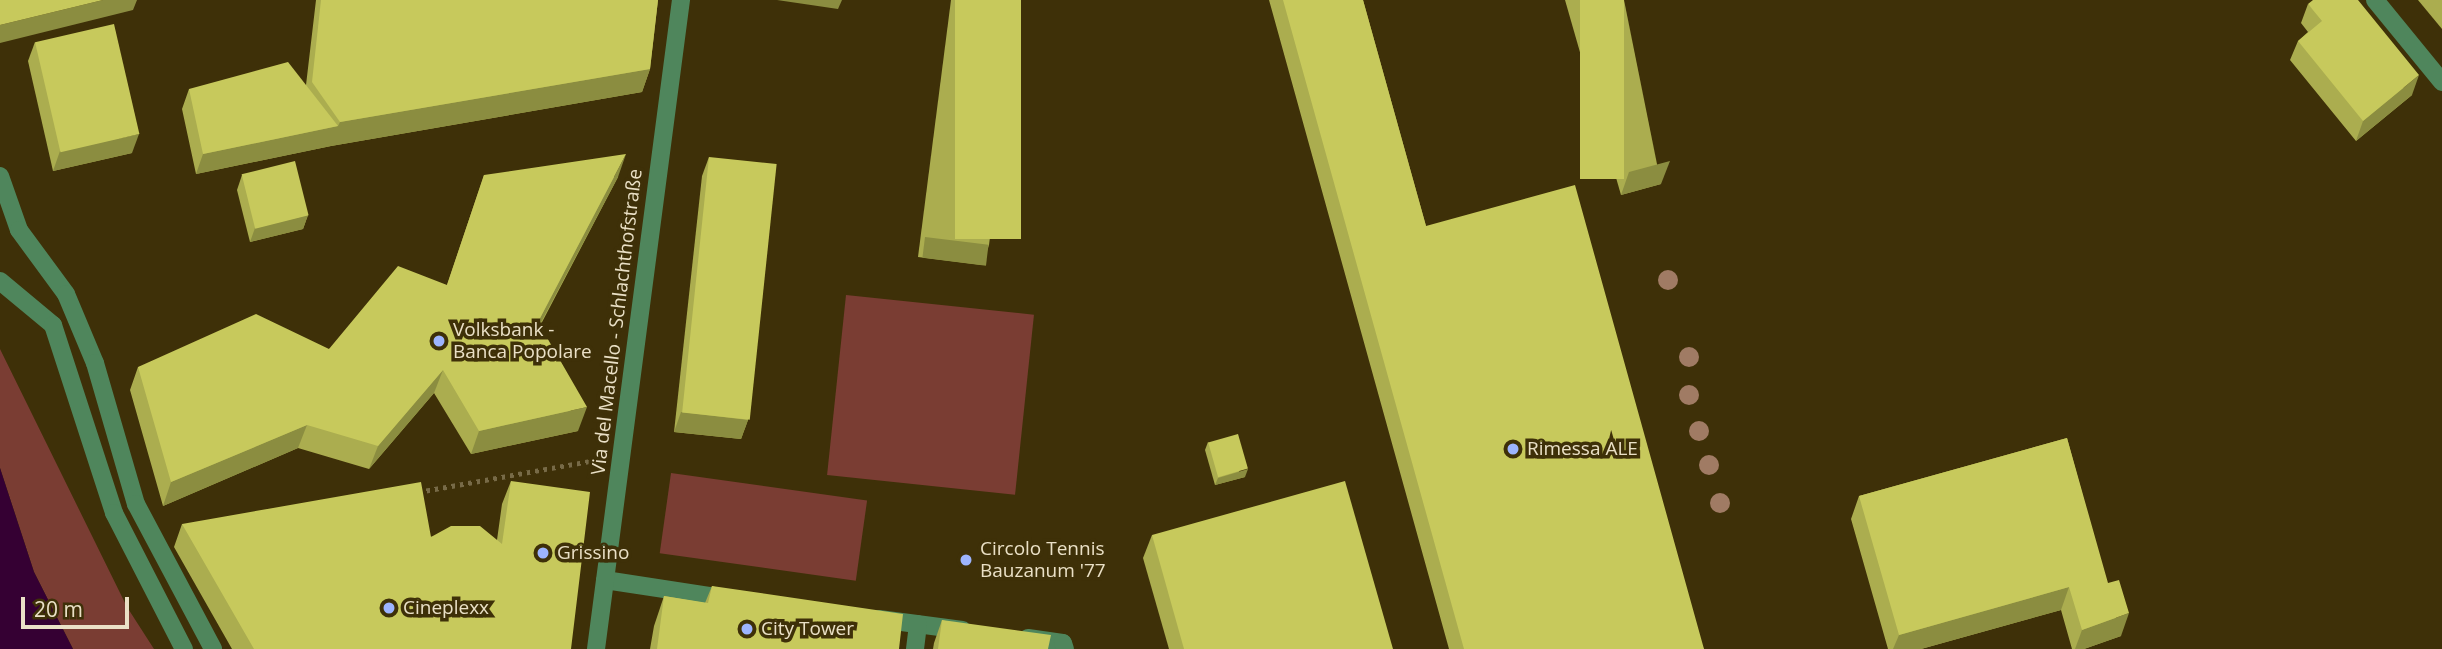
<!DOCTYPE html>
<meta charset="utf-8">
<style>
body{margin:0}
#map{position:relative;width:2442px;height:649px;overflow:hidden;background:#3e3008;font-family:"Open Sans",sans-serif}
div>[style]{position:absolute}
[style*='--x']{left:calc(var(--x)*1px);top:calc(var(--y)*1px);width:calc(var(--w)*1px);rotate:calc(var(--a)*1deg)}
.green>*{inset:0;background:#7a3d33;transform-origin:0 0}
.water>*{inset:0;background:#350033}
.path>*{height:4.5px;margin-top:-2.25px;transform-origin:0;background:repeating-linear-gradient(90deg,#776a47 0 3.5px,transparent 0 8.5px)}
.minor>*{height:18px;margin:-9px;padding:0 9px;transform-origin:9px;border-radius:9px;background:#4f865c}
.trees>*{width:20px;height:20px;margin:-10px;border-radius:50%;background:#a07b64}
.wall>*{inset:0;background:#abad4f}
.shaded-wall>*{inset:0;background:#8b8d40;transform-origin:0 0}
.building>*{inset:0;background:#c7c95c;transform-origin:0 0}
.dots>*{width:19px;height:19px;translate:-50% -50%;box-sizing:border-box;border:4px solid #3e3008;border-radius:50%}
span{translate:-50% -50%;white-space:nowrap;text-align:center;line-height:1.15;-webkit-text-stroke:7px #3e3008;paint-order:stroke}
.street-label{font-size:19px;color:#eae0c6}
.poi-label{font-size:19px;color:#eae0c6}
.left{translate:0 -50%;text-align:left}
.scale{position:absolute;left:21px;top:597px;width:108px;height:32px;box-sizing:border-box;border:4px solid #eae0c6;border-top:0;padding-left:9px;font-size:21px;line-height:24px;white-space:nowrap;color:#eae0c6;-webkit-text-stroke:5px #3e3008;paint-order:stroke}
</style>
<div id="map">
<div class="green">
<div style="left:846px;top:295px;width:189px;height:181px;rotate:6deg"></div>
<div style="clip-path:polygon(0 349px,127px 607px,154px 649px,73px 649px,34px 572px,0 468px)"></div>
<div style="left:671px;top:473px;width:198px;height:81px;rotate:8deg"></div>
</div>
<div class="water">
<div style="clip-path:polygon(0 468px,34px 572px,73px 649px,0 649px)"></div>
</div>
<div class="path">
<div style="--x:418;--y:492;--w:180;--a:-10.2"></div>
</div>
<div class="minor">
<div style="--x:2375;--y:0;--w:106;--a:50.7"></div>
<div style="--x:0;--y:176;--w:57;--a:70.6"></div>
<div style="--x:19;--y:230;--w:79;--a:53.7"></div>
<div style="--x:66;--y:294;--w:75;--a:67.2"></div>
<div style="--x:95;--y:363;--w:147;--a:73.8"></div>
<div style="--x:136;--y:504;--w:164;--a:62"></div>
<div style="--x:0;--y:281;--w:69;--a:39.7"></div>
<div style="--x:53;--y:325;--w:198;--a:72"></div>
<div style="--x:114;--y:513;--w:153;--a:62.8"></div>
<div style="--x:605;--y:580;--w:125;--a:8.7"></div>
<div style="--x:879;--y:619;--w:84;--a:7.5"></div>
<div style="--x:1028;--y:638;--w:35;--a:8"></div>
<div style="--x:1063;--y:643;--w:6;--a:72"></div>
<div style="--x:596;--y:649;--w:655;--a:-82.54"></div>
<div style="--x:915;--y:649;--w:25;--a:-83"></div>
</div>
<div class="trees">
<div style="left:1668px;top:280px"></div>
<div style="left:1689px;top:357px"></div>
<div style="left:1689px;top:395px"></div>
<div style="left:1699px;top:431px"></div>
<div style="left:1709px;top:465px"></div>
<div style="left:1720px;top:503px"></div>
</div>
<div class="wall">
<div style="clip-path:polygon(316px 0,658px 0,650px 69px,642px 92px,331px 146px,196px 174px,182px 109px,189px 89px,306px 85px)"></div>
<div style="clip-path:polygon(951px 0,1021px 0,989px 245px,982px 265px,918px 257px)"></div>
<div style="clip-path:polygon(1269px 0,1363px 0,1426px 226px,1704px 649px,1449px 649px)"></div>
<div style="clip-path:polygon(1565px 0,1624px 0,1661px 184px,1621px 195px)"></div>
<div style="clip-path:polygon(2418px 0,2442px 0,2442px 29px)"></div>
<div style="clip-path:polygon(2308px 4px,2412px 95px,2356px 141px,2290px 60px,2298px 41px,2308px 32px,2301px 23px)"></div>
<div style="clip-path:polygon(35px 42px,132px 153px,53px 171px,28px 61px)"></div>
<div style="clip-path:polygon(709px 157px,748px 420px,741px 439px,674px 432px,702px 176px)"></div>
<div style="clip-path:polygon(242px 175px,308px 215px,303px 229px,250px 242px,237px 190px)"></div>
<div style="clip-path:polygon(484px 175px,618px 177px,540px 326px,578px 431px,471px 454px,434px 393px,369px 469px,298px 448px,163px 506px,130px 390px,138px 367px,329px 349px,447px 285px)"></div>
<div style="clip-path:polygon(2067px 438px,2121px 636px,2084px 649px,2072px 649px,2061px 610px,1921px 649px,1888px 649px,1851px 519px,1859px 496px)"></div>
<div style="clip-path:polygon(1208px 442px,1245px 477px,1215px 485px,1205px 450px)"></div>
<div style="clip-path:polygon(511px 481px,571px 649px,232px 649px,174px 547px,182px 524px,497px 540px,502px 504px)"></div>
<div style="clip-path:polygon(1152px 535px,1393px 649px,1169px 649px,1143px 558px)"></div>
<div style="clip-path:polygon(712px 586px,899px 649px,650px 649px,654px 626px,664px 596px,705px 603px)"></div>
<div style="clip-path:polygon(942px 620px,1048px 649px,933px 649px,934px 643px)"></div>
</div>
<div class="shaded-wall">
<div style="clip-path:polygon(103px 0,137px 0,133px 10px,0 43px,0 25px)"></div>
<div style="clip-path:polygon(777px 0,842px 0,838px 9px)"></div>
<div style="clip-path:polygon(650px 69px,642px 92px,331px 146px,196px 174px,203px 154px,338px 126px,340px 122px)"></div>
<div style="clip-path:polygon(2419px 75px,2412px 95px,2356px 141px,2363px 121px)"></div>
<div style="clip-path:polygon(139px 134px,132px 153px,53px 171px,60px 151px)"></div>
<div style="clip-path:polygon(626px 154px,618px 177px,529px 345px,538px 322px)"></div>
<div style="clip-path:polygon(1670px 161px,1661px 184px,1621px 195px,1629px 172px)"></div>
<div style="clip-path:polygon(308px 215px,303px 229px,250px 242px,255px 228px)"></div>
<div style="left:925px;top:237px;width:64px;height:21px;rotate:7deg"></div>
<div style="clip-path:polygon(443px 370px,434px 393px,369px 469px,378px 446px)"></div>
<div style="clip-path:polygon(587px 407px,578px 431px,471px 454px,479px 431px)"></div>
<div style="clip-path:polygon(681px 412px,748px 420px,741px 439px,674px 432px)"></div>
<div style="clip-path:polygon(307px 425px,298px 448px,163px 506px,171px 482px)"></div>
<div style="clip-path:polygon(1248px 469px,1245px 477px,1215px 485px,1218px 478px)"></div>
<div style="clip-path:polygon(2069px 587px,2061px 610px,1921px 649px,1893px 649px,1899px 635px)"></div>
<div style="clip-path:polygon(2129px 613px,2121px 636px,2084px 649px,2075px 649px,2082px 630px)"></div>
</div>
<div class="building">
<div style="clip-path:polygon(0 0,103px 0,0 25px)"></div>
<div style="clip-path:polygon(321px 0,658px 0,650px 69px,340px 122px,312px 82px)"></div>
<div style="left:955px;top:0;width:66px;height:239px"></div>
<div style="clip-path:polygon(1283px 0,1363px 0,1426px 226px,1575px 185px,1704px 649px,1464px 649px)"></div>
<div style="left:1580px;top:0;width:44px;height:179px"></div>
<div style="clip-path:polygon(2313px 0,2358px 0,2419px 75px,2363px 121px,2298px 41px,2322px 21px,2308px 4px)"></div>
<div style="left:114px;top:24px;width:113px;height:81px;rotate:77deg"></div>
<div style="clip-path:polygon(288px 62px,338px 126px,203px 154px,189px 89px)"></div>
<div style="clip-path:polygon(626px 154px,538px 322px,587px 407px,479px 431px,443px 370px,378px 446px,307px 425px,171px 482px,138px 367px,256px 314px,329px 349px,398px 266px,447px 285px,484px 175px)"></div>
<div style="left:709px;top:157px;width:68px;height:257px;rotate:6deg"></div>
<div style="left:295px;top:161px;width:56px;height:55px;rotate:76deg"></div>
<div style="left:1238px;top:434px;width:36px;height:31px;rotate:74deg"></div>
<div style="clip-path:polygon(2067px 438px,2108px 583px,2119px 580px,2129px 613px,2082px 630px,2069px 587px,1899px 635px,1859px 496px)"></div>
<div style="clip-path:polygon(511px 481px,590px 492px,571px 649px,254px 649px,182px 524px,421px 482px,431px 537px,451px 526px,480px 526px,502px 544px)"></div>
<div style="clip-path:polygon(1345px 481px,1393px 649px,1184px 649px,1152px 535px)"></div>
<div style="clip-path:polygon(712px 586px,903px 614px,899px 649px,657px 649px,664px 596px,708px 603px)"></div>
<div style="clip-path:polygon(942px 620px,1051px 635px,1048px 649px,938px 649px)"></div>
</div>
<div class="dots">
<div style="left:439px;top:341px;background:#9db4fd"></div>
<div style="left:1513px;top:449px;background:#9db4fd"></div>
<div style="left:543px;top:553px;background:#9db4fd"></div>
<div style="left:966px;top:560px;background:#9db4fd"></div>
<div style="left:389px;top:608px;background:#9db4fd"></div>
<div style="left:747px;top:629px;background:#9db4fd"></div>
</div>
<div class="street-label">
<span style="left:617px;top:322px;rotate:-83deg">Via del Macello - Schlachthofstraße</span>
</div>
<div class="poi-label">
<span class="left" style="left:453px;top:341px">Volksbank -<br>Banca Popolare</span>
<span class="left" style="left:1527px;top:449px">Rimessa ALE</span>
<span class="left" style="left:980px;top:560px">Circolo Tennis<br>Bauzanum '77</span>
<span class="left" style="left:557px;top:553px">Grissino</span>
<span class="left" style="left:403px;top:608px">Cineplexx</span>
<span class="left" style="left:761px;top:629px">City Tower</span>
</div>
<div class="scale">20 m</div>
</div>
